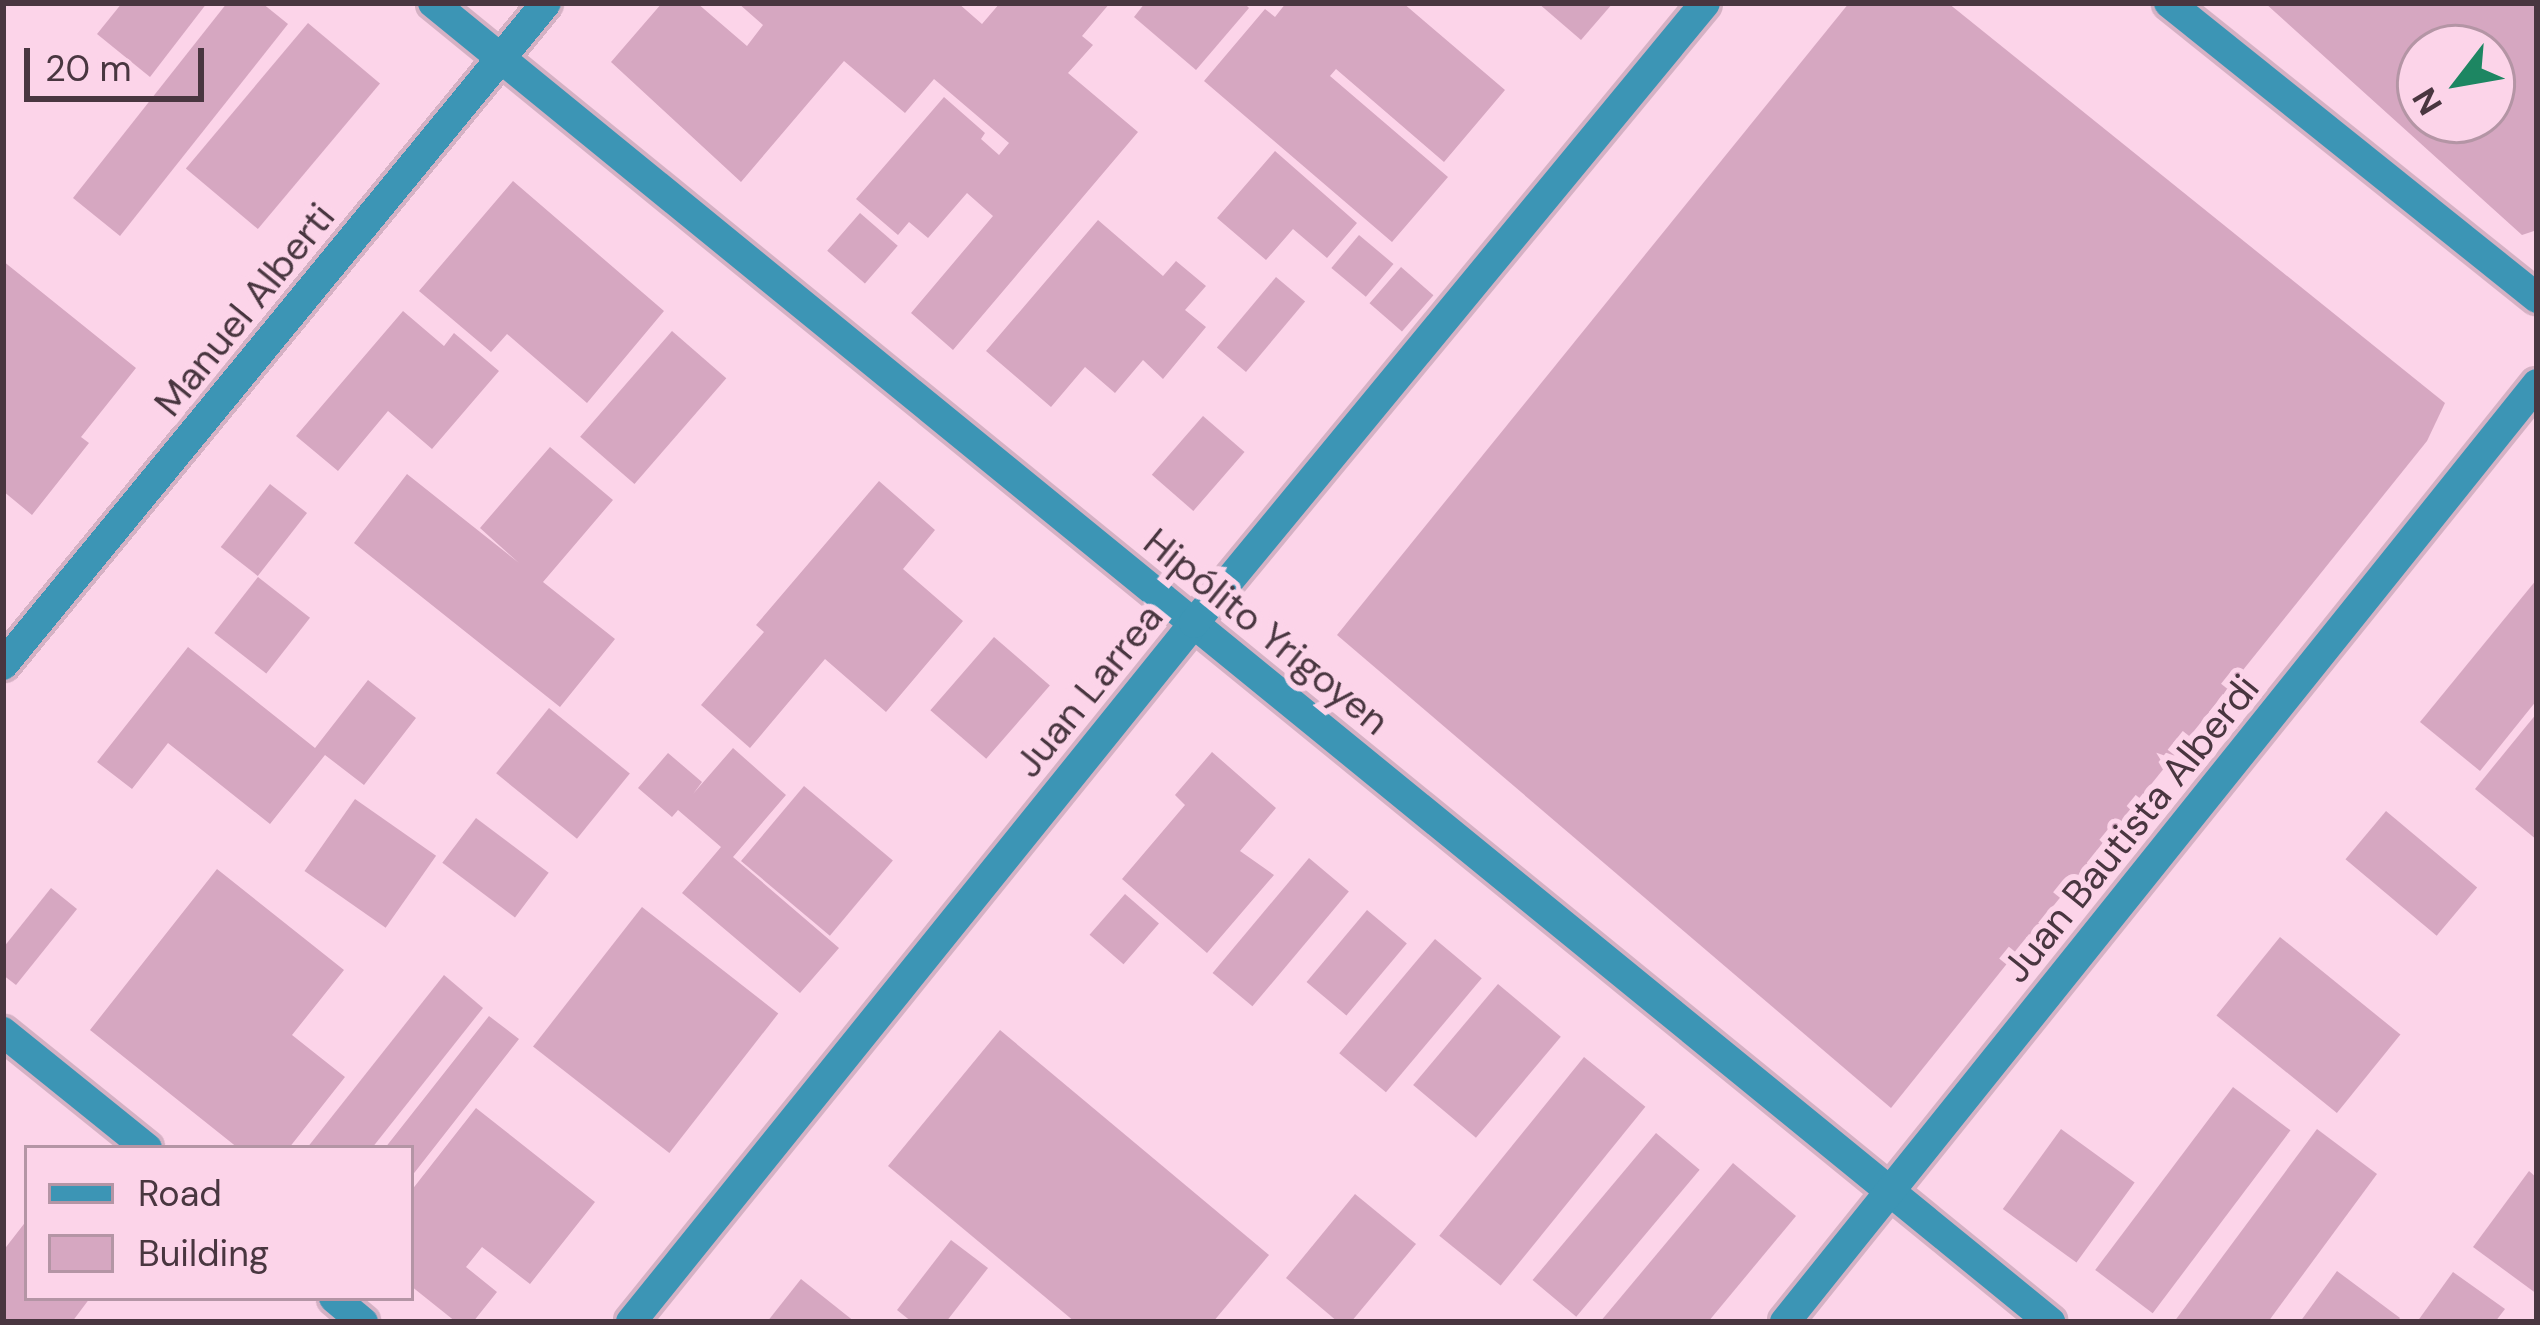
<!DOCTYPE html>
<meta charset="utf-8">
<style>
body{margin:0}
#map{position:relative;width:2540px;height:1325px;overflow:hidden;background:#fcd4e9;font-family:"DM Sans",sans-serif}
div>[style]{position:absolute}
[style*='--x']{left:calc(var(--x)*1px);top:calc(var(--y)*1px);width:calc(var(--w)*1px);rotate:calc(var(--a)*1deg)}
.building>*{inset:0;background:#d6a7c1;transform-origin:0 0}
.roads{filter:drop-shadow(3px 0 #d5b1c4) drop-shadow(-3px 0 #d5b1c4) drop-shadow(0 3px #d5b1c4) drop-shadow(0 -3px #d5b1c4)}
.minor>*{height:30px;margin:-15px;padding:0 15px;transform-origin:15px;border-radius:15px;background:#3c95b5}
span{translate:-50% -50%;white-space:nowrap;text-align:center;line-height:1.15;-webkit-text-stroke:12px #fcd4e9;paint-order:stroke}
.street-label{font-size:39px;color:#493640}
.frame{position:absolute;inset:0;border:6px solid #493640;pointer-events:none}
.legend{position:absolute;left:24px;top:1145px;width:390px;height:156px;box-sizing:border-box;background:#fcd4e9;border:3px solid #b495a5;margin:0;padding:15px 21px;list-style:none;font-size:36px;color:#493640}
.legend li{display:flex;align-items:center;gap:24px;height:60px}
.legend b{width:60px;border:3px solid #b495a5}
.north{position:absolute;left:2396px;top:24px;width:120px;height:120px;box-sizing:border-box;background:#fcd4e9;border:3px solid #b495a5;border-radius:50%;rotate:239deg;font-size:33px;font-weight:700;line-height:48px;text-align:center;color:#493640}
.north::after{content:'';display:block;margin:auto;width:42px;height:54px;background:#1d8662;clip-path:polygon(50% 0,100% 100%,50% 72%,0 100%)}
.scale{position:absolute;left:24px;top:48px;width:180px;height:54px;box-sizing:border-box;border:6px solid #493640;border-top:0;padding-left:15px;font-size:36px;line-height:42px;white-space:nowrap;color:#493640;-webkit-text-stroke:9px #fcd4e9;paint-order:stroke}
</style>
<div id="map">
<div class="building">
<div style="clip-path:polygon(122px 3px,207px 3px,150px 77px,97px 34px)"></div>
<div style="clip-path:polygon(227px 3px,262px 3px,288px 24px,120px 236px,73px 198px)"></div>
<div style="clip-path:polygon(662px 3px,697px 3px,747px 46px,763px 25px,738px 3px,958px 3px,982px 24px,1000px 3px,1110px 3px,1082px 36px,1093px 45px,1068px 73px,1138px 132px,953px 350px,911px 313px,993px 216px,967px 193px,928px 238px,909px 222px,898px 235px,856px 199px,944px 97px,985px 133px,981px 139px,999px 155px,1009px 143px,934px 79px,905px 113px,844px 61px,741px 182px,611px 62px)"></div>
<div style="clip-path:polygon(1145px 3px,1244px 3px,1249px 8px,1196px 70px,1134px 17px)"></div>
<div style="clip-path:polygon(1286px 3px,1403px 3px,1505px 90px,1444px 162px,1336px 69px,1330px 76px,1448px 177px,1392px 242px,1204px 81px,1265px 9px,1275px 17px)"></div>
<div style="clip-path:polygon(1538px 3px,1613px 3px,1581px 40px)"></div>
<div style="clip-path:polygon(1849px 3px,1948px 3px,2445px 403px,2427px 441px,1891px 1108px,1337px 635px)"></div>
<div style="clip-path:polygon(evenodd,2265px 3px,2537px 3px,2537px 230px,2522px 235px,2265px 3px,2420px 48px,2492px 48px,2492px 120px,2420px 120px,2420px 48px)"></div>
<div style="left:308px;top:23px;width:94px;height:190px;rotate:40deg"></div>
<div style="clip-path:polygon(1275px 151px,1357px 223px,1327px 258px,1293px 229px,1266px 260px,1217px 218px)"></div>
<div style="clip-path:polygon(513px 181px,664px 311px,587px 403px,507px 334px,491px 352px,419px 291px)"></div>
<div style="left:860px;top:213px;width:50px;height:50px;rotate:41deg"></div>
<div style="clip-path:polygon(1098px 220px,1163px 276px,1176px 261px,1206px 286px,1185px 310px,1206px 327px,1163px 379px,1143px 360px,1115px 393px,1085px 367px,1051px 407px,986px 351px)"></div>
<div style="left:1359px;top:235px;width:45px;height:43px;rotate:40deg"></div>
<div style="clip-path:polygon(3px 261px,136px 368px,81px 437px,89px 443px,32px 515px,3px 491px)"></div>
<div style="left:1401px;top:267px;width:43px;height:48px;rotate:41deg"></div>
<div style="left:1276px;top:277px;width:38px;height:92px;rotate:40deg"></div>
<div style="clip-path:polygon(403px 311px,444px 346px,454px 333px,499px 371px,432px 449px,388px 411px,338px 471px,296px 436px)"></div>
<div style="left:672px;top:331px;width:72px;height:140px;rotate:41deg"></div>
<div style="left:1203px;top:416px;width:55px;height:78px;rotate:41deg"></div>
<div style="clip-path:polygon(550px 447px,613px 500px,543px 582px,615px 639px,560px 707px,354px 543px,407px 474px,519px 563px,480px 528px)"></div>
<div style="clip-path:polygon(879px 481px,935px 530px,903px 569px,963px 621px,886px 712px,825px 659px,750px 748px,701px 705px,764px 632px,756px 625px)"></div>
<div style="left:270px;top:484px;width:47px;height:80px;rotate:38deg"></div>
<div style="left:258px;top:577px;width:66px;height:71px;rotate:38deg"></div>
<div style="clip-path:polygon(2537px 579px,2537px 700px,2480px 771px,2420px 722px)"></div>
<div style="left:994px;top:637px;width:74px;height:97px;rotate:41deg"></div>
<div style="clip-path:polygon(188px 647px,315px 748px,368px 680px,416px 718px,364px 785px,325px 755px,270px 824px,168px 743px,132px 789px,97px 762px)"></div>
<div style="left:549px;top:708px;width:104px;height:84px;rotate:39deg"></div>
<div style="clip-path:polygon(2537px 713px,2537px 840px,2475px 789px)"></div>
<div style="clip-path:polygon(733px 748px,786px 795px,733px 857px,839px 948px,800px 993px,682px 893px,721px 847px,678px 810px,672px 817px,638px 788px,668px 753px,702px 782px,693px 794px)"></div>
<div style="clip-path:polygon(1212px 752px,1276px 808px,1240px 851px,1274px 875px,1207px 953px,1122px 879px,1185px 805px,1175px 795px)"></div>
<div style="left:804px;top:786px;width:116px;height:98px;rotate:40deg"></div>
<div style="left:355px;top:799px;width:99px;height:88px;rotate:35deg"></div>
<div style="left:2386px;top:811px;width:119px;height:63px;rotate:40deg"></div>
<div style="left:476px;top:818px;width:91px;height:56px;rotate:37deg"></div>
<div style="left:1309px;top:858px;width:52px;height:150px;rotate:40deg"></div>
<div style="clip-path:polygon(217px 869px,344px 970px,292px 1035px,345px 1077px,289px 1148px,238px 1148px,90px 1030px)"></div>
<div style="clip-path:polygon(51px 888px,77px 909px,16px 985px,3px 975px,3px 948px)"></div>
<div style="left:1125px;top:894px;width:45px;height:54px;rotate:41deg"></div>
<div style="left:642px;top:907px;width:173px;height:177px;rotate:38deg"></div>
<div style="left:1367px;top:910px;width:52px;height:94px;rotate:40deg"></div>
<div style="left:2280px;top:937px;width:155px;height:101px;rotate:39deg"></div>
<div style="left:1435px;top:939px;width:61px;height:149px;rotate:40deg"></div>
<div style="clip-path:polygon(444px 975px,483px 1008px,372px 1148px,307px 1148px)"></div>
<div style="left:1498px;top:984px;width:82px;height:132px;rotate:40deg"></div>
<div style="clip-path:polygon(489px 1016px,519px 1039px,411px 1177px,411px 1148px,385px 1148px)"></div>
<div style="clip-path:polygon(1000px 1030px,1269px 1255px,1213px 1322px,1075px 1322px,888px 1166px)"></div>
<div style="left:1584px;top:1057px;width:79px;height:230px;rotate:39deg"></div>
<div style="left:2233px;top:1087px;width:72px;height:229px;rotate:37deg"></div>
<div style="clip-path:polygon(476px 1108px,595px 1202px,530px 1284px,482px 1247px,466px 1267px,497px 1292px,473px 1322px,456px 1322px,411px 1286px,411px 1191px)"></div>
<div style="left:2061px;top:1129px;width:91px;height:99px;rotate:36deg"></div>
<div style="clip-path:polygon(2317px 1129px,2377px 1174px,2268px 1322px,2174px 1322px)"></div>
<div style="left:1656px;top:1133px;width:57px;height:192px;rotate:40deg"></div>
<div style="clip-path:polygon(1733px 1163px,1796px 1216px,1708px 1322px,1600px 1322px)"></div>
<div style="clip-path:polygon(2529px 1171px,2537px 1178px,2537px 1294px,2473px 1247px)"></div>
<div style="clip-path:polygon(1355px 1194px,1416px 1244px,1351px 1322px,1338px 1322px,1286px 1278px)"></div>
<div style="clip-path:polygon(27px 1220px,27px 1298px,90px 1298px,72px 1322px,3px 1322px,3px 1251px)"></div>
<div style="clip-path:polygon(951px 1240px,988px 1268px,946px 1322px,912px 1322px,897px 1310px)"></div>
<div style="clip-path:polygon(2337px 1271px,2400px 1318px,2397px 1322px,2300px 1322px)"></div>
<div style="clip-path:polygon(2453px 1272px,2505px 1309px,2495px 1322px,2417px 1322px)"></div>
<div style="clip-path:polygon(801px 1279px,855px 1322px,767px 1322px)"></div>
</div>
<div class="roads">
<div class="minor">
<div style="--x:433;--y:3;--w:2087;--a:39.2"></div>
<div style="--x:2169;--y:3;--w:472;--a:38.7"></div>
<div style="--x:3;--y:665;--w:856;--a:-50.64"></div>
<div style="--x:3;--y:1032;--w:185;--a:38.9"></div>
<div style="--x:334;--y:1298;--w:38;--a:40"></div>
<div style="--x:631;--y:1322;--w:898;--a:-51.15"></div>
<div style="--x:1194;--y:623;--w:803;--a:-50.5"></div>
<div style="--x:1785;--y:1322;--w:1202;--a:-51.28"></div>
</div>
</div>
<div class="street-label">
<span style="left:245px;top:310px;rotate:-51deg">Manuel Alberti</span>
<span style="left:1266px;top:632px;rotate:39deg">Hipólito Yrigoyen</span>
<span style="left:1089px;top:691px;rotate:-51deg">Juan Larrea</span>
<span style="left:2131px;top:829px;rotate:-51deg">Juan Bautista Alberdi</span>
</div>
<div class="frame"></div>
<ul class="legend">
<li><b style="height:15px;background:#3c95b5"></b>Road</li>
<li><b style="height:33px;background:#d6a7c1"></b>Building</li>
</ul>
<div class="north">N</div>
<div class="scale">20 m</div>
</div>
